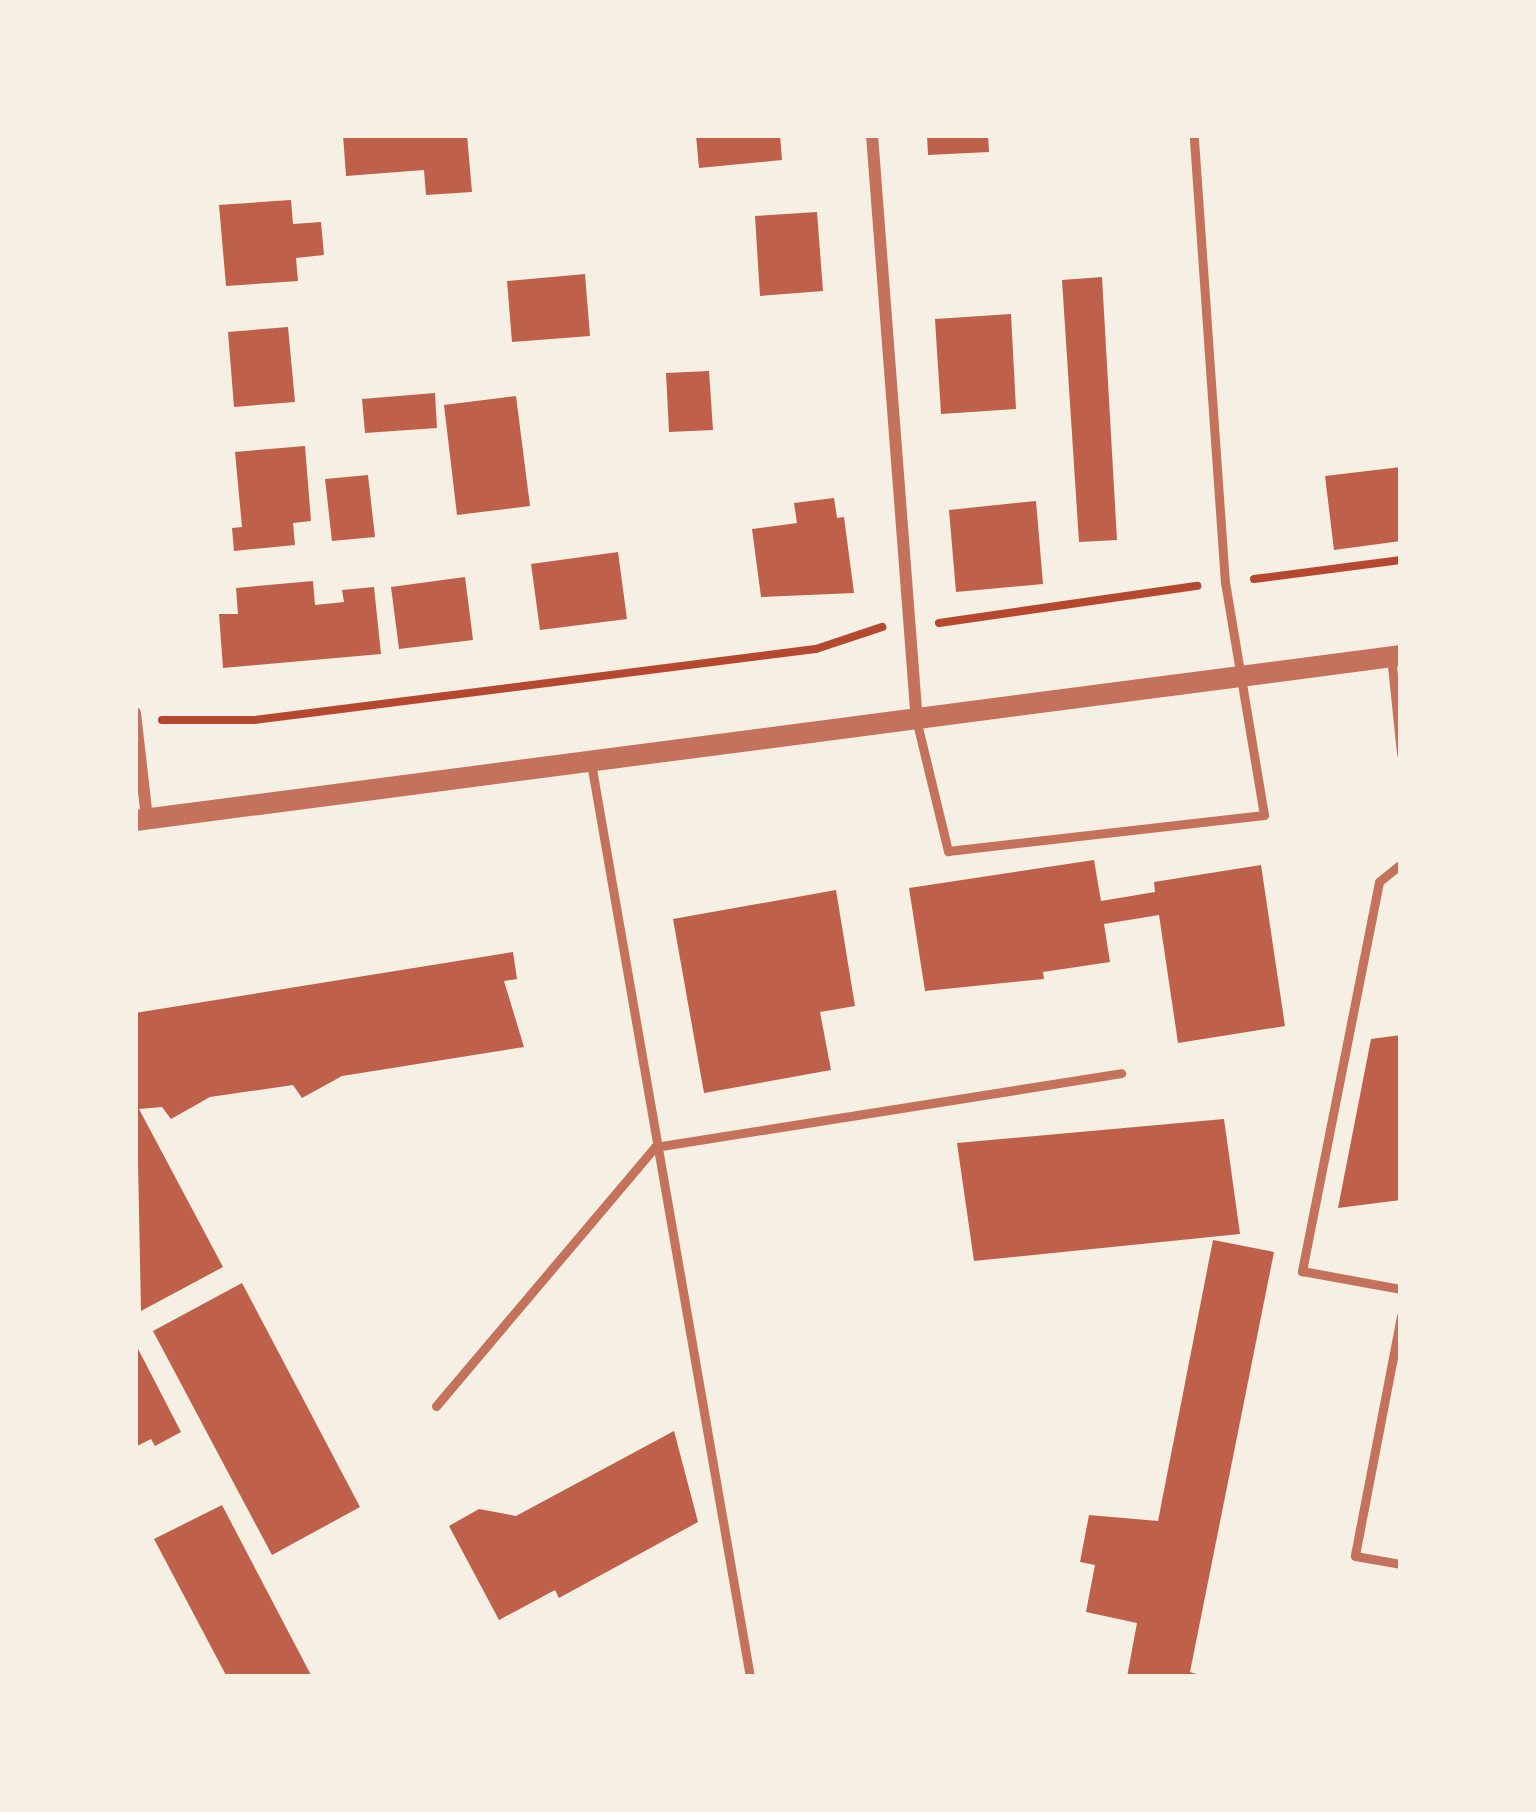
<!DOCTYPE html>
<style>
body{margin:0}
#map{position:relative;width:1536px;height:1812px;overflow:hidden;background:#f6efe4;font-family:"Golos Text",sans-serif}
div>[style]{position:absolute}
.building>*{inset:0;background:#bf614a}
.path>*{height:8px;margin:-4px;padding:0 4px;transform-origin:4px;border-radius:4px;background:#b5482f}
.service>*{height:9px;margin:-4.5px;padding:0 4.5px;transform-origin:4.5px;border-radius:4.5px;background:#c5725c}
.minor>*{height:12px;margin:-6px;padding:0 6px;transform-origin:6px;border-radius:6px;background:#c5725c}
.tertiary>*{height:21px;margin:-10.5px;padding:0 10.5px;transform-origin:10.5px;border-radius:10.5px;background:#c5725c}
span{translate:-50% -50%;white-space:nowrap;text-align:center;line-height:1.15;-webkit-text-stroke:9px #f6efe4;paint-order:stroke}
.frame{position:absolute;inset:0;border:138px solid #f6efe4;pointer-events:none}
</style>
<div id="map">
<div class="building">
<div style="clip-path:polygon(343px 135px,467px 135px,472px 192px,426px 195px,424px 170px,346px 176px)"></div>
<div style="clip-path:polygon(696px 135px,780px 135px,782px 160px,699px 168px)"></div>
<div style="clip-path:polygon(927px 135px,988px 135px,989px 152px,928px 155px)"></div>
<div style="clip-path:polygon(291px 200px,293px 224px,321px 222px,324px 255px,296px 258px,298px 281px,226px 286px,219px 205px)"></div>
<div style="clip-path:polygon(817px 212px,823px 291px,760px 296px,755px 216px)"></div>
<div style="clip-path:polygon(585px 274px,590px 336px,512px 342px,507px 281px)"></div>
<div style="clip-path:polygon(1102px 277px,1117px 540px,1079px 542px,1062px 280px)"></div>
<div style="clip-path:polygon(1011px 314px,1016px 409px,941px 414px,935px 319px)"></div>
<div style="clip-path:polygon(288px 327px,295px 402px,234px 407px,228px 332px)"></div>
<div style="clip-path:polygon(709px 371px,713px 430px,669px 432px,666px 373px)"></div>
<div style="clip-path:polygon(435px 393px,437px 428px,365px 433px,362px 399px)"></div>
<div style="clip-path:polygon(516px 396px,530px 506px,457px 515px,444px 405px)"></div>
<div style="clip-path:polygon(305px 446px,311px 521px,293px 523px,295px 545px,234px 551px,232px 528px,242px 527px,235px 452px)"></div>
<div style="clip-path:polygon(1401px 467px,1401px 541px,1334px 550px,1325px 476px)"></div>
<div style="clip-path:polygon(368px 475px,375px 537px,332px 541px,325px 479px)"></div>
<div style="clip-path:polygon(834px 498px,837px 518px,844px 517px,854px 593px,761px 597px,752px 529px,797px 523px,794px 503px)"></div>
<div style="clip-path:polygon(1036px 501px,1043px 584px,956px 592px,949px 510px)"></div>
<div style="clip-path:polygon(618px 552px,627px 619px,540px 630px,531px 564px)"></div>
<div style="clip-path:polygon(465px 577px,473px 640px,399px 649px,391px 587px)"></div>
<div style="clip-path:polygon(313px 581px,315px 605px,344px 602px,342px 590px,374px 587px,381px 654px,223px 668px,219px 614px,238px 614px,236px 588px)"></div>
<div style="clip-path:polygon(1094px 860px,1101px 901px,1155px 892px,1154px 882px,1261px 865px,1285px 1026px,1178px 1043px,1159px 915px,1104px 924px,1110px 962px,1043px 972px,1044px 979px,925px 991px,909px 888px)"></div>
<div style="clip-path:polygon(836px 890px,855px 1006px,820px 1012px,831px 1070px,704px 1093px,673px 919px)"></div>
<div style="clip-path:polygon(513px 952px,517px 979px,504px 981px,524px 1047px,342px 1076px,302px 1098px,293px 1085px,210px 1097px,171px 1119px,162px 1107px,139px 1109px,223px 1267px,141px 1311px,135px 1013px)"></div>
<div style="clip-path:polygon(1401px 1035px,1401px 1200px,1338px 1208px,1371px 1039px)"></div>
<div style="clip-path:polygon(1224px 1119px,1240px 1234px,974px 1261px,957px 1143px)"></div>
<div style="clip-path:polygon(1213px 1240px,1274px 1252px,1190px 1672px,1207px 1677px,1127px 1677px,1137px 1623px,1086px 1612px,1095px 1565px,1080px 1562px,1089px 1515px,1158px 1521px)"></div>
<div style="clip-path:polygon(242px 1283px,360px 1507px,272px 1555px,153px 1331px)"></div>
<div style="clip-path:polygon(135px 1343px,181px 1432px,155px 1446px,151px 1439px,135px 1447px)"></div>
<div style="clip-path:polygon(674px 1431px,698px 1522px,559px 1598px,555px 1590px,499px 1620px,449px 1526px,479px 1509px,516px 1516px)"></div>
<div style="clip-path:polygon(222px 1505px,312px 1677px,227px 1677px,154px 1539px)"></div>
</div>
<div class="path">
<div style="left:1254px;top:579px;width:148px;rotate:-7.4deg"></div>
<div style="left:939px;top:623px;width:261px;rotate:-8.2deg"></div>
<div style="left:162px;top:720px;width:92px"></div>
<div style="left:254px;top:720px;width:566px;rotate:-7.2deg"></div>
<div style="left:816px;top:649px;width:70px;rotate:-18.4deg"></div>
</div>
<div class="service">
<div style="left:1391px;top:656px;width:98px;rotate:84.1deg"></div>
<div style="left:917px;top:723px;width:132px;rotate:76.4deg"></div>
<div style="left:948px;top:851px;width:318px;rotate:-6.5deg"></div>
<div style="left:1264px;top:815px;width:235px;rotate:-99.5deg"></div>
<div style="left:1225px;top:583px;width:449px;rotate:-94deg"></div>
<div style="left:591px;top:763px;width:928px;rotate:80.13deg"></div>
<div style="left:1401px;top:864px;width:28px;rotate:141deg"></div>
<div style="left:1379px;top:882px;width:397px;rotate:101.2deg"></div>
<div style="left:1302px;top:1271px;width:101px;rotate:10.3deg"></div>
<div style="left:1401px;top:1316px;width:244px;rotate:100.9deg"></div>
<div style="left:1355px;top:1556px;width:47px;rotate:9.9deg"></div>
<div style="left:436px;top:1406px;width:339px;rotate:-49.8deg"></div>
<div style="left:655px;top:1147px;width:472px;rotate:-9deg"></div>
</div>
<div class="minor">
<div style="left:872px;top:135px;width:589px;rotate:85.62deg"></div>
<div style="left:135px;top:713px;width:107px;rotate:83.5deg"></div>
</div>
<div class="tertiary">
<div style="left:135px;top:820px;width:1277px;rotate:-7.43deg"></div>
</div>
<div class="frame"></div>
</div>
